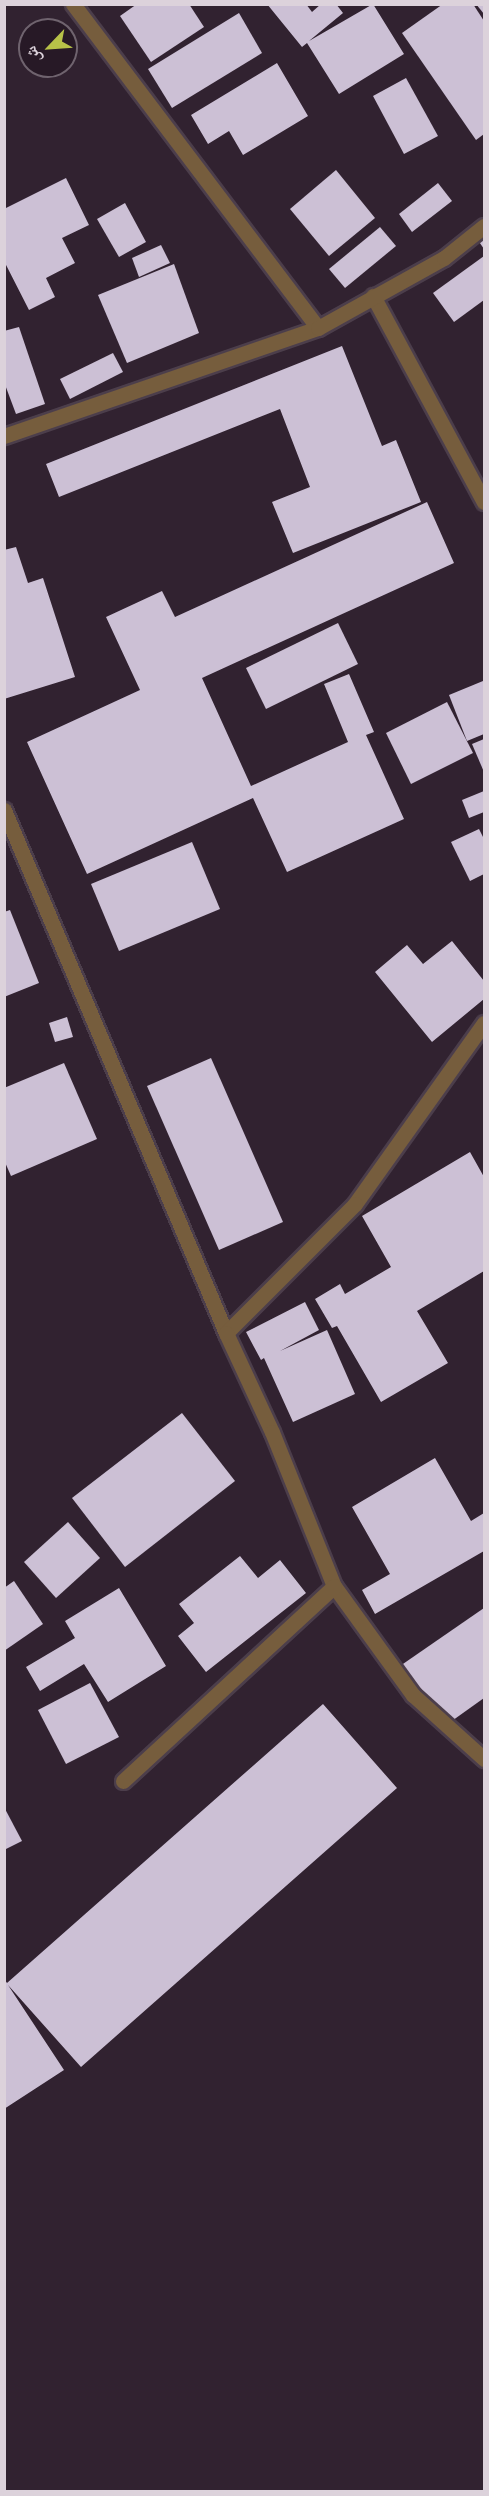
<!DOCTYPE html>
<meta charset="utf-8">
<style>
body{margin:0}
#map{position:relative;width:489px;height:2496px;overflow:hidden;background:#312230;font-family:"Zilla Slab","Noto Naskh Arabic",serif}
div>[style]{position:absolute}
.building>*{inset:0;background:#ccc0d5}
.roads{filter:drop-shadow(2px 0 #4c3e4b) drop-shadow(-2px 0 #4c3e4b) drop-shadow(0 2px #4c3e4b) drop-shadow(0 -2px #4c3e4b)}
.minor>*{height:15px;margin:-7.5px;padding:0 7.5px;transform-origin:7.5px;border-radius:7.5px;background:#765d3d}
span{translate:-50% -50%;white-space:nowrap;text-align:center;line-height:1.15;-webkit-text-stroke:6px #271926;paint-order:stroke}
.frame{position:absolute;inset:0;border:6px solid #dcd2db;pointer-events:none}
.north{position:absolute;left:18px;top:18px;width:60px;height:60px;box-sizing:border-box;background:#271926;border:2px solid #6f636e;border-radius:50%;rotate:245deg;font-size:16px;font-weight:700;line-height:24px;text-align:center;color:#dcd2db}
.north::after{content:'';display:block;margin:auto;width:21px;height:27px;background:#b7c148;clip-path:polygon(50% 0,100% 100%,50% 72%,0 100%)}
</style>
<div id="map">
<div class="building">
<div style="clip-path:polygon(137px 4px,189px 4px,204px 27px,151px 62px,120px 16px)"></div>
<div style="clip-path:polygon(267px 4px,306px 4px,312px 12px,321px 4px,336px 4px,343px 13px,309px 41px,373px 4px,404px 54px,339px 94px,307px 43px,302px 47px)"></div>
<div style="clip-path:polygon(443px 4px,473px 4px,484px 21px,484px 134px,476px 140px,402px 33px)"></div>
<div style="clip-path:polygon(476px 4px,484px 4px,484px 14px)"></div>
<div style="clip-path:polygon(239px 13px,262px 53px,172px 108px,148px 69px)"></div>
<div style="clip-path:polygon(277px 63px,308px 116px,243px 155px,229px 131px,208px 144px,191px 115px)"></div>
<div style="clip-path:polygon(406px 78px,438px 136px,404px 154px,373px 96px)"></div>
<div style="clip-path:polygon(336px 170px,375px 218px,329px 256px,290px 209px)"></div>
<div style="clip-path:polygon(66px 178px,89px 225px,62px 238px,75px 263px,46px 278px,55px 297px,29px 310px,4px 261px,4px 209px)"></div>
<div style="clip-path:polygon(438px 183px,452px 201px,412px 232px,399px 214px)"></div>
<div style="clip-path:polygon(125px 203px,146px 242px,119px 257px,97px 219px)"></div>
<div style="clip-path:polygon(380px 227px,396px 246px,345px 288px,329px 269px)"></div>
<div style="clip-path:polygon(484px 229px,484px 249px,475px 236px)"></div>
<div style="clip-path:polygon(161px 245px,170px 263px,139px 277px,132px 258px)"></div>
<div style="clip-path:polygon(484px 256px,484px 300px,454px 322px,433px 293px)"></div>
<div style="clip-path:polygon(174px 264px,199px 333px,127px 363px,98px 295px)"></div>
<div style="clip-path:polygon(19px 327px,45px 404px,16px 414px,4px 382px,4px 331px)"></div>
<div style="clip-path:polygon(342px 346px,382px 446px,396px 440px,421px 502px,293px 553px,272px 502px,310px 487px,280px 409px,59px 497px,46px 464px)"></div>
<div style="clip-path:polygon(113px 353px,123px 372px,70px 399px,60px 379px)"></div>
<div style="clip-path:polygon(427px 502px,454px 563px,202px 678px,251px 786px,348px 742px,324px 684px,349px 674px,374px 732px,366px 735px,404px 819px,287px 872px,253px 798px,87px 874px,27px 742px,140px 690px,106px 617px,162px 591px,175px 617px)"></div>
<div style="clip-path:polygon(16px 547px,28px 583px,43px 578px,75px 677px,4px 699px,4px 550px)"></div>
<div style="clip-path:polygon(338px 623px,358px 664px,266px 709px,246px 668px)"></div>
<div style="clip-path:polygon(483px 681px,484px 734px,467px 741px,449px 695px)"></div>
<div style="clip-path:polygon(447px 702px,473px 753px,411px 784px,386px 733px)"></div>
<div style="clip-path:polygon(484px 739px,484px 772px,472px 744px)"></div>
<div style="clip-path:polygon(484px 791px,484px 812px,469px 818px,462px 800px)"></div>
<div style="clip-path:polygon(479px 829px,484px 839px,484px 874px,470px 881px,451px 842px)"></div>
<div style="clip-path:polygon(192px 842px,220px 909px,119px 951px,91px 884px)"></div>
<div style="clip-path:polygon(10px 910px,39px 983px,4px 997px,4px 912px)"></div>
<div style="clip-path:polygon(452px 941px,484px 981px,484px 999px,432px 1042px,375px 972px,407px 945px,423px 964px)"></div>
<div style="clip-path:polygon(67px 1017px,73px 1037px,55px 1042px,49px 1023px)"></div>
<div style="clip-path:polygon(211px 1058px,283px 1222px,219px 1250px,147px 1086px)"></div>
<div style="clip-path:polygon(64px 1063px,97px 1139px,11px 1176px,4px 1160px,4px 1088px)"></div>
<div style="clip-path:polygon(470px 1152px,484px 1177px,484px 1271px,417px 1311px,448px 1363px,381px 1402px,337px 1326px,332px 1328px,315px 1299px,340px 1284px,345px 1294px,391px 1267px,362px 1216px)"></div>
<div style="clip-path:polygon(305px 1302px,319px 1330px,280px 1351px,327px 1330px,355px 1394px,293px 1422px,264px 1358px,261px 1360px,246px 1332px)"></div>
<div style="clip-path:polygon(182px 1413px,235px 1481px,125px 1567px,72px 1498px)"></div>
<div style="clip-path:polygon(435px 1458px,471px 1521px,484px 1513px,484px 1551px,375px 1614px,362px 1590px,390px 1574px,352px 1507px)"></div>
<div style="clip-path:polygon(68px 1522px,100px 1558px,56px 1598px,24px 1562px)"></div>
<div style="clip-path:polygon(240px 1556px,258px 1578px,280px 1560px,306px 1593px,206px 1672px,178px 1636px,194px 1623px,179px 1604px)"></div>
<div style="clip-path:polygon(14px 1581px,43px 1624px,4px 1651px,4px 1588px)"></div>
<div style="clip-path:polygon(119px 1588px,166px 1666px,108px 1702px,84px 1664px,40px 1691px,26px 1667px,75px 1638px,65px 1621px)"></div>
<div style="clip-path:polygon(484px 1608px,484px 1698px,442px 1728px,400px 1666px)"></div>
<div style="clip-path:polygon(90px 1683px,119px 1737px,66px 1764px,38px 1710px)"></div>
<div style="clip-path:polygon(323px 1704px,397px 1788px,81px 2067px,8px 1985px,64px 2070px,4px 2109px,4px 1979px,7px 1983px)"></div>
<div style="clip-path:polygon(4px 1807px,22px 1841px,4px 1850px)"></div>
</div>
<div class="roads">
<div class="minor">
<div style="left:73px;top:4px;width:406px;rotate:52.9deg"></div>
<div style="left:373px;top:296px;width:234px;rotate:61.7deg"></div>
<div style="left:4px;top:436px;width:332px;rotate:-19deg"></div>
<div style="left:318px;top:328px;width:144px;rotate:-29.1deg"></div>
<div style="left:444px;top:258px;width:51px;rotate:-38.7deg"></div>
<div style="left:4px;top:810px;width:568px;rotate:67deg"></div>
<div style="left:484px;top:1023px;width:222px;rotate:125.5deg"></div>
<div style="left:355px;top:1204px;width:182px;rotate:135deg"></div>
<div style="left:226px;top:1333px;width:109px;rotate:65.1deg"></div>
<div style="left:272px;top:1432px;width:166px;rotate:68.1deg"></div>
<div style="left:334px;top:1586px;width:135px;rotate:54.1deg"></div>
<div style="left:413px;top:1695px;width:96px;rotate:42deg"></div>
<div style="left:123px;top:1781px;width:287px;rotate:-42.7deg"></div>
</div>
</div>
<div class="frame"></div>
<div class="north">ش</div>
</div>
